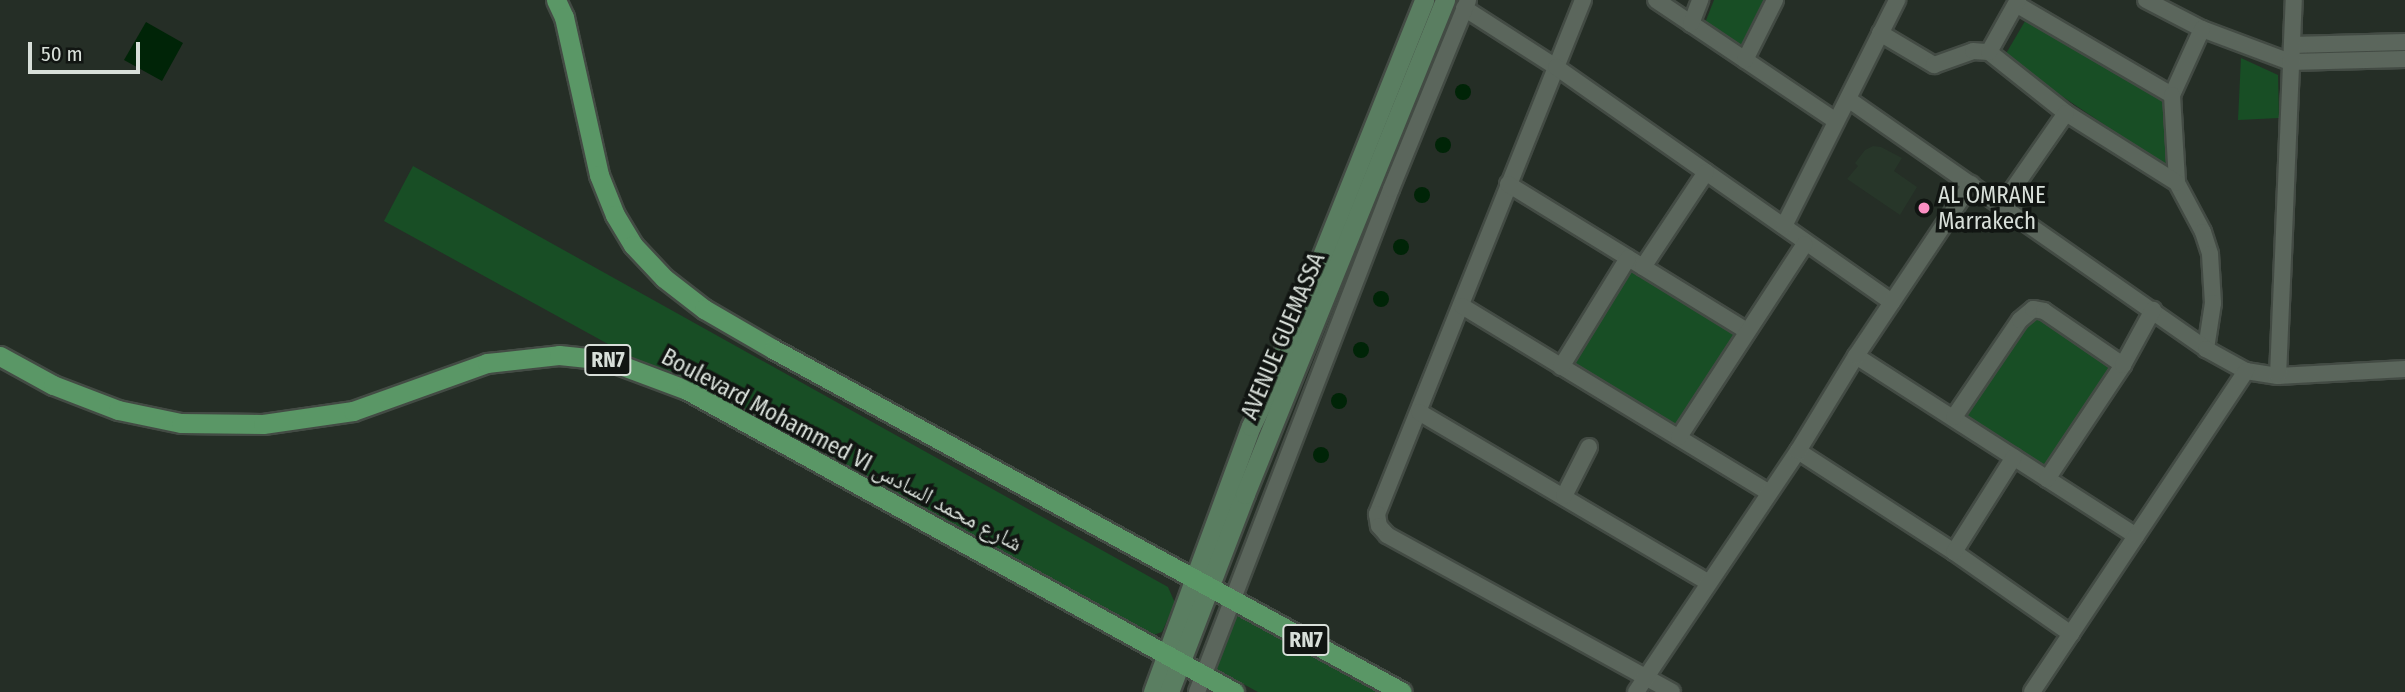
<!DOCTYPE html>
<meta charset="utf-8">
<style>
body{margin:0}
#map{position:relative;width:2405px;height:692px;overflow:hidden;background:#252e26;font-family:"Fira Sans Condensed","Noto Naskh Arabic",sans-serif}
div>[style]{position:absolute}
.built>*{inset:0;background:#273629}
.green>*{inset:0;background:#184e25}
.water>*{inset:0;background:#002407}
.round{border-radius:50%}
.roads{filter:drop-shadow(2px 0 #434b44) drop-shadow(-2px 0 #434b44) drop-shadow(0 2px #434b44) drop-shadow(0 -2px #434b44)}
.minor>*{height:16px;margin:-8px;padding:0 8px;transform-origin:8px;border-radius:8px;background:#5b665c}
.secondary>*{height:19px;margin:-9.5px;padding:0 9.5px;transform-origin:9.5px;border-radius:9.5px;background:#5a7e61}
.primary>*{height:19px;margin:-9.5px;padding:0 9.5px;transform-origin:9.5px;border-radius:9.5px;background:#5a9766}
.dots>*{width:19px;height:19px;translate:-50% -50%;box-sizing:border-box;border:4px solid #111512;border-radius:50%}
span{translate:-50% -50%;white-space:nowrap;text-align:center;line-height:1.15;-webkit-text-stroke:7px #111512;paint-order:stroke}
.shield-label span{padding:2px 5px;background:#111512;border:2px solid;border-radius:5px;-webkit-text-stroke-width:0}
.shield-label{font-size:21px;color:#d8dfd9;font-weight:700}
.poi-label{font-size:23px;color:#d8dfd9}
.left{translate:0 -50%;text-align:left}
.street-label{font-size:23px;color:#d8dfd9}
.scale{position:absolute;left:28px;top:42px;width:112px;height:32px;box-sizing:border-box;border:4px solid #d8dfd9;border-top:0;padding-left:9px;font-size:21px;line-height:24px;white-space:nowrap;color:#d8dfd9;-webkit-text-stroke:5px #111512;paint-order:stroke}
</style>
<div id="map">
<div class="built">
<div style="clip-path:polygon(1873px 146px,1881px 147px,1902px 158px,1894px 171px,1917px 187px,1900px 215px,1847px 179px,1858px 166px,1855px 163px,1865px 150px)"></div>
</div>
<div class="green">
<div style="clip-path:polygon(1714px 0,1779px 0,1749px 59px,1703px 28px)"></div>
<div style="clip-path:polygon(2028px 16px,2175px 97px,2179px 175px,2004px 57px)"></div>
<div style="clip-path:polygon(2241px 58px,2278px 75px,2279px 118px,2238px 120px)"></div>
<div style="clip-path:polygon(413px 166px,1168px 587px,1175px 603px,1162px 632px,1148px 637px,1125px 628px,384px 221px)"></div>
<div style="clip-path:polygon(1629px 266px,1738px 332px,1678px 431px,1569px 365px)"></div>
<div style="clip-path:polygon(2033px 311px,2119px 366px,2047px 471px,1962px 413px)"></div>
<div style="clip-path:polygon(1237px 610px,1385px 692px,1258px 692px,1214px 668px)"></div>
</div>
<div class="water">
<div style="clip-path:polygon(146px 22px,183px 43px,162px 81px,124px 60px)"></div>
<div class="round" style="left:1455px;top:84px;width:16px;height:16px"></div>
<div class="round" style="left:1435px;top:137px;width:16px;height:16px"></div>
<div class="round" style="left:1414px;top:187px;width:16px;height:16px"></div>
<div class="round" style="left:1393px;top:239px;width:16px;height:16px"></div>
<div class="round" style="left:1373px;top:291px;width:16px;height:16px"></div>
<div class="round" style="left:1353px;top:342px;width:16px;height:16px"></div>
<div class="round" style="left:1331px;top:393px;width:16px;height:16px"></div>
<div class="round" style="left:1313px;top:447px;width:16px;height:16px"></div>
</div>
<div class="roads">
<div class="minor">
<div style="left:1583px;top:0;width:554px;rotate:111.84deg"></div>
<div style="left:1377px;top:514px;width:12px;rotate:81deg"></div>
<div style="left:1379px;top:526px;width:12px;rotate:48deg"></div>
<div style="left:1387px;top:535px;width:325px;rotate:28.8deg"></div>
<div style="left:1656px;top:0;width:217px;rotate:33.9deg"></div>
<div style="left:2146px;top:0;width:63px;rotate:27.4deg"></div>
<div style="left:2202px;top:29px;width:94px;rotate:20.6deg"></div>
<div style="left:2290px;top:62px;width:115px;rotate:-1.5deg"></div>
<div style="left:2016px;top:4px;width:181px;rotate:30.3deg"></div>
<div style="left:1464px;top:8px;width:109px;rotate:32.7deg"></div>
<div style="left:1556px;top:67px;width:410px;rotate:35deg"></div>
<div style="left:1691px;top:24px;width:26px;rotate:-69deg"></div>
<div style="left:2202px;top:29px;width:72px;rotate:114.4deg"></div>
<div style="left:2172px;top:95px;width:88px;rotate:86.7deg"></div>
<div style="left:2177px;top:183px;width:55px;rotate:62deg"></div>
<div style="left:2203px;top:232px;width:23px;rotate:72deg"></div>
<div style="left:2210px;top:254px;width:49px;rotate:86.5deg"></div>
<div style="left:2213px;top:303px;width:47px;rotate:98.7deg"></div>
<div style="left:1880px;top:33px;width:63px;rotate:30.7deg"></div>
<div style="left:1934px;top:65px;width:41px;rotate:-19.7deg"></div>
<div style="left:1973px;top:51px;width:16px;rotate:4deg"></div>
<div style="left:1989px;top:52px;width:98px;rotate:38.4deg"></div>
<div style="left:2066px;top:113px;width:131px;rotate:32.2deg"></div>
<div style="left:2292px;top:45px;width:113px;rotate:-1.5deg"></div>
<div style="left:1989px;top:52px;width:60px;rotate:-60.9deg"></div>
<div style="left:1745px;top:60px;width:67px;rotate:-63.4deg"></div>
<div style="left:1848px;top:99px;width:437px;rotate:34.9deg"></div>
<div style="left:2206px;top:349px;width:46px;rotate:28.8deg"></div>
<div style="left:2246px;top:371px;width:32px;rotate:9deg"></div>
<div style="left:2278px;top:376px;width:127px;rotate:-3.2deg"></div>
<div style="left:1508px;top:184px;width:281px;rotate:31.6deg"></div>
<div style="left:2002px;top:205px;width:112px;rotate:-55.2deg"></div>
<div style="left:1784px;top:226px;width:253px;rotate:-63.4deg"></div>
<div style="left:1643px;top:267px;width:114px;rotate:-56.4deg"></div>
<div style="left:1462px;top:306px;width:359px;rotate:31.3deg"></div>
<div style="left:1856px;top:356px;width:333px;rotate:32.7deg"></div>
<div style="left:1561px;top:367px;width:128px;rotate:-58.4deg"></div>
<div style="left:2278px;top:376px;width:376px;rotate:-87.6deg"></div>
<div style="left:1419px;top:412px;width:335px;rotate:30.5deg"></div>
<div style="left:1954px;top:417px;width:117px;rotate:-55.8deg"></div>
<div style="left:2020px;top:320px;width:17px;rotate:-40deg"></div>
<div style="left:2033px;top:309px;width:11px;rotate:10deg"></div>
<div style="left:2044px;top:311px;width:96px;rotate:34.4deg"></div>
<div style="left:1679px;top:437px;width:230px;rotate:-56.9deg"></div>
<div style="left:1798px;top:451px;width:186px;rotate:32.9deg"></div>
<div style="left:1954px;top:552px;width:143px;rotate:35deg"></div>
<div style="left:2047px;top:479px;width:137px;rotate:-56.3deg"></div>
<div style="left:2123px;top:365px;width:63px;rotate:-61.4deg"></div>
<div style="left:1564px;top:496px;width:55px;rotate:-63deg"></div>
<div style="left:1954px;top:552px;width:112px;rotate:-57.7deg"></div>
<div style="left:1197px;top:692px;width:539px;rotate:-68.91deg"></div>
<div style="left:1391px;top:189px;width:204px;rotate:-67.8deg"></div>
<div style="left:1636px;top:692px;width:290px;rotate:-56.1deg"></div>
<div style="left:1798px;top:451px;width:111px;rotate:-58.6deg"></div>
<div style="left:1856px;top:356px;width:207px;rotate:-56.2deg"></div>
<div style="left:2032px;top:692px;width:386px;rotate:-56.3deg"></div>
</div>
<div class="secondary">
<div style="left:1153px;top:692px;width:283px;rotate:-69.8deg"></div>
<div style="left:1251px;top:426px;width:37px;rotate:-64deg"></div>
<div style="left:1267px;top:393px;width:423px;rotate:-68.2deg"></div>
<div style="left:1169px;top:692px;width:212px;rotate:-69deg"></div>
<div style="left:1245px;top:494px;width:533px;rotate:-67.96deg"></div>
</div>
<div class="primary">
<div style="left:556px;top:0;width:19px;rotate:65deg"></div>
<div style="left:564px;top:17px;width:162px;rotate:77.5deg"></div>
<div style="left:599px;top:175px;width:43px;rotate:68.2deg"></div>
<div style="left:615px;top:215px;width:35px;rotate:59deg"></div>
<div style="left:633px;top:245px;width:45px;rotate:46.8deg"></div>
<div style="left:664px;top:278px;width:51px;rotate:37.8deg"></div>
<div style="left:704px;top:309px;width:80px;rotate:30.1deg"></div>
<div style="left:773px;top:349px;width:716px;rotate:28.6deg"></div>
<div style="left:0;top:356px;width:60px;rotate:28.7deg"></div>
<div style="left:53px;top:385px;width:70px;rotate:21deg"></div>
<div style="left:118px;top:410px;width:64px;rotate:11.7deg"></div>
<div style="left:181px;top:423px;width:82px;rotate:0.7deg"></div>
<div style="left:263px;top:424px;width:91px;rotate:-8.2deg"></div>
<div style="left:353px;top:411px;width:142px;rotate:-19.7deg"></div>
<div style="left:487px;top:363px;width:72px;rotate:-6.3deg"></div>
<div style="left:559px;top:355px;width:48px;rotate:5.9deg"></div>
<div style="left:607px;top:360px;width:85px;rotate:20.6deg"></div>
<div style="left:687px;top:390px;width:625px;rotate:28.9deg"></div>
</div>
</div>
<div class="dots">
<div style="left:1924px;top:208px;background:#fb8fc3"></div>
</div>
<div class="shield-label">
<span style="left:608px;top:360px">RN7</span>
<span style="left:1306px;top:640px">RN7</span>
</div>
<div class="poi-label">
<span class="left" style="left:1938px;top:208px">AL OMRANE<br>Marrakech</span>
</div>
<div class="street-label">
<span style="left:1283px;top:336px;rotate:-67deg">AVENUE GUEMASSA</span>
<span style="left:842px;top:450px;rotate:28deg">Boulevard Mohammed VI شارع محمد السادس</span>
</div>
<div class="scale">50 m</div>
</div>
